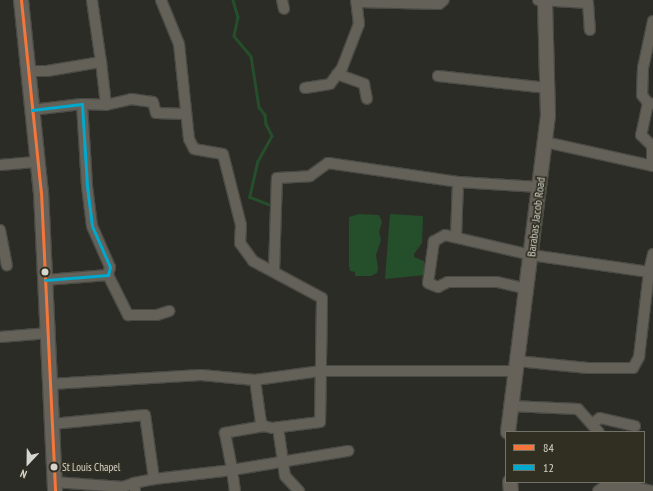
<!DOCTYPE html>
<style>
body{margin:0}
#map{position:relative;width:653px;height:491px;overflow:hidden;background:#2c2c26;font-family:"PT Sans Narrow",sans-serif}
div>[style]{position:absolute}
.water>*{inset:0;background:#254e2b}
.stream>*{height:2.5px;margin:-1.25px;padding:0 1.25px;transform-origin:1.25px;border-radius:1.25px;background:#254e2b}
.roads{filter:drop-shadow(1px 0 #4a4a45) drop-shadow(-1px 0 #4a4a45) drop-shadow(0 1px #4a4a45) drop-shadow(0 -1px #4a4a45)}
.street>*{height:10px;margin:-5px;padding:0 5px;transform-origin:5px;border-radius:5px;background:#646159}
.secondary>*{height:14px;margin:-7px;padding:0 7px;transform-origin:7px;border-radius:7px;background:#666259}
.bus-1>*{height:3px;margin:-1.5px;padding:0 1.5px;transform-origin:1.5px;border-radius:1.5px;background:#f5763a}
.bus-2>*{height:3px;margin:-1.5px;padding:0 1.5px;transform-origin:1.5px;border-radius:1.5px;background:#00a9ce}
.dots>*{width:11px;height:11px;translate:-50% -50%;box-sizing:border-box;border:2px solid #302f22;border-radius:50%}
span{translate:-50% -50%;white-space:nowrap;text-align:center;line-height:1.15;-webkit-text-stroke:3.5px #302f22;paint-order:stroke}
.bus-label{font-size:11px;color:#d6d6ce}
.left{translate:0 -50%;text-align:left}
.street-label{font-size:12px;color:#d6d6ce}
.legend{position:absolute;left:505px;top:431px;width:140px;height:52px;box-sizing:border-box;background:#302f22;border:1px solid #727267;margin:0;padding:5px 7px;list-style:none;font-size:12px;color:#d6d6ce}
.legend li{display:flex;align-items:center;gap:8px;height:20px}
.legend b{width:20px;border:1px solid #727267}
.north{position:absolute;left:8px;top:443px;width:40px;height:40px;-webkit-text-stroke:3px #302f22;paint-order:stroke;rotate:202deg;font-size:11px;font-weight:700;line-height:16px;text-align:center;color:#d6d6ce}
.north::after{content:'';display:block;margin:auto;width:14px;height:18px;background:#d6d6ce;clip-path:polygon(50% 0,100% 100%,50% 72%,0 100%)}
</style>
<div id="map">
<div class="water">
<div style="clip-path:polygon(359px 214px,379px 215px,382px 222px,379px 232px,381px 240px,376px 255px,378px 268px,377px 273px,371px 276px,355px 276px,355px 272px,350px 271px,349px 266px,349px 217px)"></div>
<div style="clip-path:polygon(390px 214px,423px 216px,422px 243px,414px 254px,414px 257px,424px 261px,425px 275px,385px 279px)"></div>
</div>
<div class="stream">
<div style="left:233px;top:0;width:18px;rotate:74deg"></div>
<div style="left:238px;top:17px;width:19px;rotate:102deg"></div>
<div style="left:234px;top:36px;width:26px;rotate:50deg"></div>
<div style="left:251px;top:56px;width:52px;rotate:81.1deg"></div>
<div style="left:259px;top:107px;width:10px;rotate:53deg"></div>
<div style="left:265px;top:115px;width:9px;rotate:84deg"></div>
<div style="left:266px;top:124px;width:13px;rotate:63deg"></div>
<div style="left:272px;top:136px;width:29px;rotate:119deg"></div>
<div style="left:258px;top:161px;width:37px;rotate:103deg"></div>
<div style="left:250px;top:197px;width:22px;rotate:21deg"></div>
</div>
<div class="roads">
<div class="street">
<div style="left:161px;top:0;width:48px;rotate:67.8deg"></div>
<div style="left:179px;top:44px;width:96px;rotate:84deg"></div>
<div style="left:189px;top:139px;width:11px;rotate:63deg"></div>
<div style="left:194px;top:149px;width:29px;rotate:10deg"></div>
<div style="left:223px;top:154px;width:73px;rotate:75.8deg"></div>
<div style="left:241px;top:225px;width:18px;rotate:93deg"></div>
<div style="left:240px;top:243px;width:22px;rotate:54deg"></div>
<div style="left:253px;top:261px;width:78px;rotate:28.2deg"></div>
<div style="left:322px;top:298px;width:124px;rotate:90.9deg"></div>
<div style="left:320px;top:422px;width:48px;rotate:172.9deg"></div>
<div style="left:272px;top:428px;width:8px;rotate:-166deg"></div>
<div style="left:264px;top:426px;width:4px;rotate:-135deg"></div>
<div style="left:261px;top:423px;width:43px;rotate:-97.9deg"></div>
<div style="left:282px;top:0;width:9px;rotate:77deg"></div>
<div style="left:538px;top:0;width:50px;rotate:3.4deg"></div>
<div style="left:588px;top:3px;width:27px;rotate:86deg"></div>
<div style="left:358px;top:2px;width:81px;rotate:1.4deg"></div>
<div style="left:439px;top:4px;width:6px;rotate:-39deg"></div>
<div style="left:653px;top:21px;width:48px;rotate:102deg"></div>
<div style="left:643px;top:68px;width:27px;rotate:92deg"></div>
<div style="left:642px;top:95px;width:10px;rotate:53deg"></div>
<div style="left:648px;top:103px;width:5px;rotate:11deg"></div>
<div style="left:28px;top:71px;width:19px"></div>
<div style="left:47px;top:71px;width:55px;rotate:-9.5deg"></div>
<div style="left:101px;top:62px;width:63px;rotate:-98.3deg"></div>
<div style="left:337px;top:74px;width:29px;rotate:20deg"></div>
<div style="left:364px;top:84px;width:15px;rotate:79deg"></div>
<div style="left:438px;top:76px;width:110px;rotate:6.3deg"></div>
<div style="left:305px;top:88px;width:25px;rotate:-9deg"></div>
<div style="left:330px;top:84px;width:20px;rotate:-53deg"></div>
<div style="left:342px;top:68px;width:47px;rotate:-68.9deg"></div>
<div style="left:359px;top:24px;width:24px;rotate:-97deg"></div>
<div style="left:648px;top:103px;width:33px;rotate:102deg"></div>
<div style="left:641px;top:135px;width:16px;rotate:45deg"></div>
<div style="left:652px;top:146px;width:20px;rotate:90deg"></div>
<div style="left:82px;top:104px;width:24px;rotate:2deg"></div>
<div style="left:106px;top:105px;width:43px;rotate:-96.6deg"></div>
<div style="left:106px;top:105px;width:26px;rotate:-13deg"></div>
<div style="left:131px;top:99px;width:22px;rotate:8deg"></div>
<div style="left:153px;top:102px;width:11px;rotate:75deg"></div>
<div style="left:156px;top:113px;width:30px;rotate:2deg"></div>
<div style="left:32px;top:110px;width:50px;rotate:-6.8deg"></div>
<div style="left:82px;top:104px;width:82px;rotate:86.5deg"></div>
<div style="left:87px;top:186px;width:40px;rotate:82.9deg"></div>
<div style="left:92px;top:226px;width:45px;rotate:66.3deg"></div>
<div style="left:110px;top:267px;width:8px;rotate:104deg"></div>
<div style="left:108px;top:275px;width:63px;rotate:175.5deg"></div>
<div style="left:545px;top:142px;width:111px;rotate:12.5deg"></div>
<div style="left:0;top:165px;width:38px;rotate:-5deg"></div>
<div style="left:0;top:230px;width:36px;rotate:79deg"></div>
<div style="left:456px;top:237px;width:55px;rotate:-87.9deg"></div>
<div style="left:653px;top:254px;width:18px;rotate:103deg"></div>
<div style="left:649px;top:272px;width:4px;rotate:14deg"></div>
<div style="left:274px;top:271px;width:93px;rotate:-88.2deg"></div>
<div style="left:277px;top:178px;width:33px;rotate:-3deg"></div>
<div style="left:310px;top:176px;width:22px;rotate:-36deg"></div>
<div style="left:328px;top:163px;width:131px;rotate:8.3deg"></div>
<div style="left:458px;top:182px;width:81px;rotate:3.5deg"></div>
<div style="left:108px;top:275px;width:45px;rotate:63.4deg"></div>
<div style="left:128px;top:315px;width:29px"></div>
<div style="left:157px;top:315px;width:13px;rotate:-18deg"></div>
<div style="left:0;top:337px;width:49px;rotate:-4.7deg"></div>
<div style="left:517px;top:361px;width:71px;rotate:5.6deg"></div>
<div style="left:588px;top:368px;width:45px"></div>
<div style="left:633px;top:368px;width:13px;rotate:-61deg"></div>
<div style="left:639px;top:357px;width:86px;rotate:-83.3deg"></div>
<div style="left:649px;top:272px;width:119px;rotate:-171.8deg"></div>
<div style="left:531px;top:255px;width:88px;rotate:-166.9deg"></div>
<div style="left:445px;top:235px;width:13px;rotate:151deg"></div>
<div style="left:434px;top:241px;width:42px;rotate:98.1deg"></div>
<div style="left:428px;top:283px;width:11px;rotate:22deg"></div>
<div style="left:438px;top:287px;width:11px;rotate:-27deg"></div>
<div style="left:448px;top:282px;width:49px"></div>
<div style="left:497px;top:282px;width:31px;rotate:13deg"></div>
<div style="left:51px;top:384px;width:150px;rotate:-3.4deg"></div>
<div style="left:201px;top:375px;width:54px;rotate:5.3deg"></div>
<div style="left:255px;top:380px;width:67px;rotate:-7.8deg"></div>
<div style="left:321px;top:371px;width:196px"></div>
<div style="left:510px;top:406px;width:68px;rotate:2.5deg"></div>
<div style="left:578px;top:409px;width:31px;rotate:48deg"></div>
<div style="left:52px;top:424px;width:93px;rotate:-5.5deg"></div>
<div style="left:145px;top:415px;width:65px;rotate:82deg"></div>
<div style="left:154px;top:479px;width:79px;rotate:-6.6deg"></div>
<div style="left:232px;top:470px;width:21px;rotate:82deg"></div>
<div style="left:592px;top:424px;width:10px;rotate:-37deg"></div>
<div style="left:600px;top:418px;width:36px;rotate:13deg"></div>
<div style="left:264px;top:426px;width:40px;rotate:170deg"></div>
<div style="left:225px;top:433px;width:38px;rotate:79deg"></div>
<div style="left:232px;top:470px;width:118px;rotate:-9.3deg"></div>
<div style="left:278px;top:427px;width:49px;rotate:81.9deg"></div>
<div style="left:285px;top:476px;width:21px;rotate:47deg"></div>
<div style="left:54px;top:482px;width:69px;rotate:4.1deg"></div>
<div style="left:123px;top:487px;width:12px;rotate:-20deg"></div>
<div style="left:134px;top:483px;width:8px;rotate:83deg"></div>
<div style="left:134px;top:483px;width:20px;rotate:-11deg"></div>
<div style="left:598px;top:491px;width:9px;rotate:-36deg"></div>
<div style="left:605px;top:486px;width:30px;rotate:2deg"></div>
<div style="left:635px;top:487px;width:18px;rotate:13deg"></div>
</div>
<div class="secondary">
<div style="left:21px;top:0;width:193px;rotate:84.1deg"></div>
<div style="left:41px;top:192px;width:299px;rotate:87.3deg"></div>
<div style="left:508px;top:432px;width:319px;rotate:-82.8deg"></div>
<div style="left:548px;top:116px;width:116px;rotate:-91.5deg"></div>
<div style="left:510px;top:482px;width:9px;rotate:84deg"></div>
</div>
</div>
<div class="bus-1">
<div style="left:21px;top:0;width:193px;rotate:84.1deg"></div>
<div style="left:41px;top:192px;width:299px;rotate:87.3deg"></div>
</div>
<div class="bus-2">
<div style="left:32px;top:110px;width:50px;rotate:-6.8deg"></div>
<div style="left:82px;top:104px;width:82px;rotate:86.5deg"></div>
<div style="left:87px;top:186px;width:40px;rotate:82.9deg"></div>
<div style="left:92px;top:226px;width:45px;rotate:66.3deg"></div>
<div style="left:110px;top:267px;width:8px;rotate:104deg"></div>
<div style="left:108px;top:275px;width:63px;rotate:175.5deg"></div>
</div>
<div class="dots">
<div style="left:45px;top:272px;background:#d6d6ce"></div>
<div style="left:54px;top:467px;background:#d6d6ce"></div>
</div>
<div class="bus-label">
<span class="left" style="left:62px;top:467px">St Louis Chapel</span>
</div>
<div class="street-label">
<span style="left:536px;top:217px;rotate:-83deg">Barabas Jacob Road</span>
</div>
<ul class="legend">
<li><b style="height:5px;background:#f5763a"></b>84</li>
<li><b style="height:5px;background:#00a9ce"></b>12</li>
</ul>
<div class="north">N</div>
</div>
